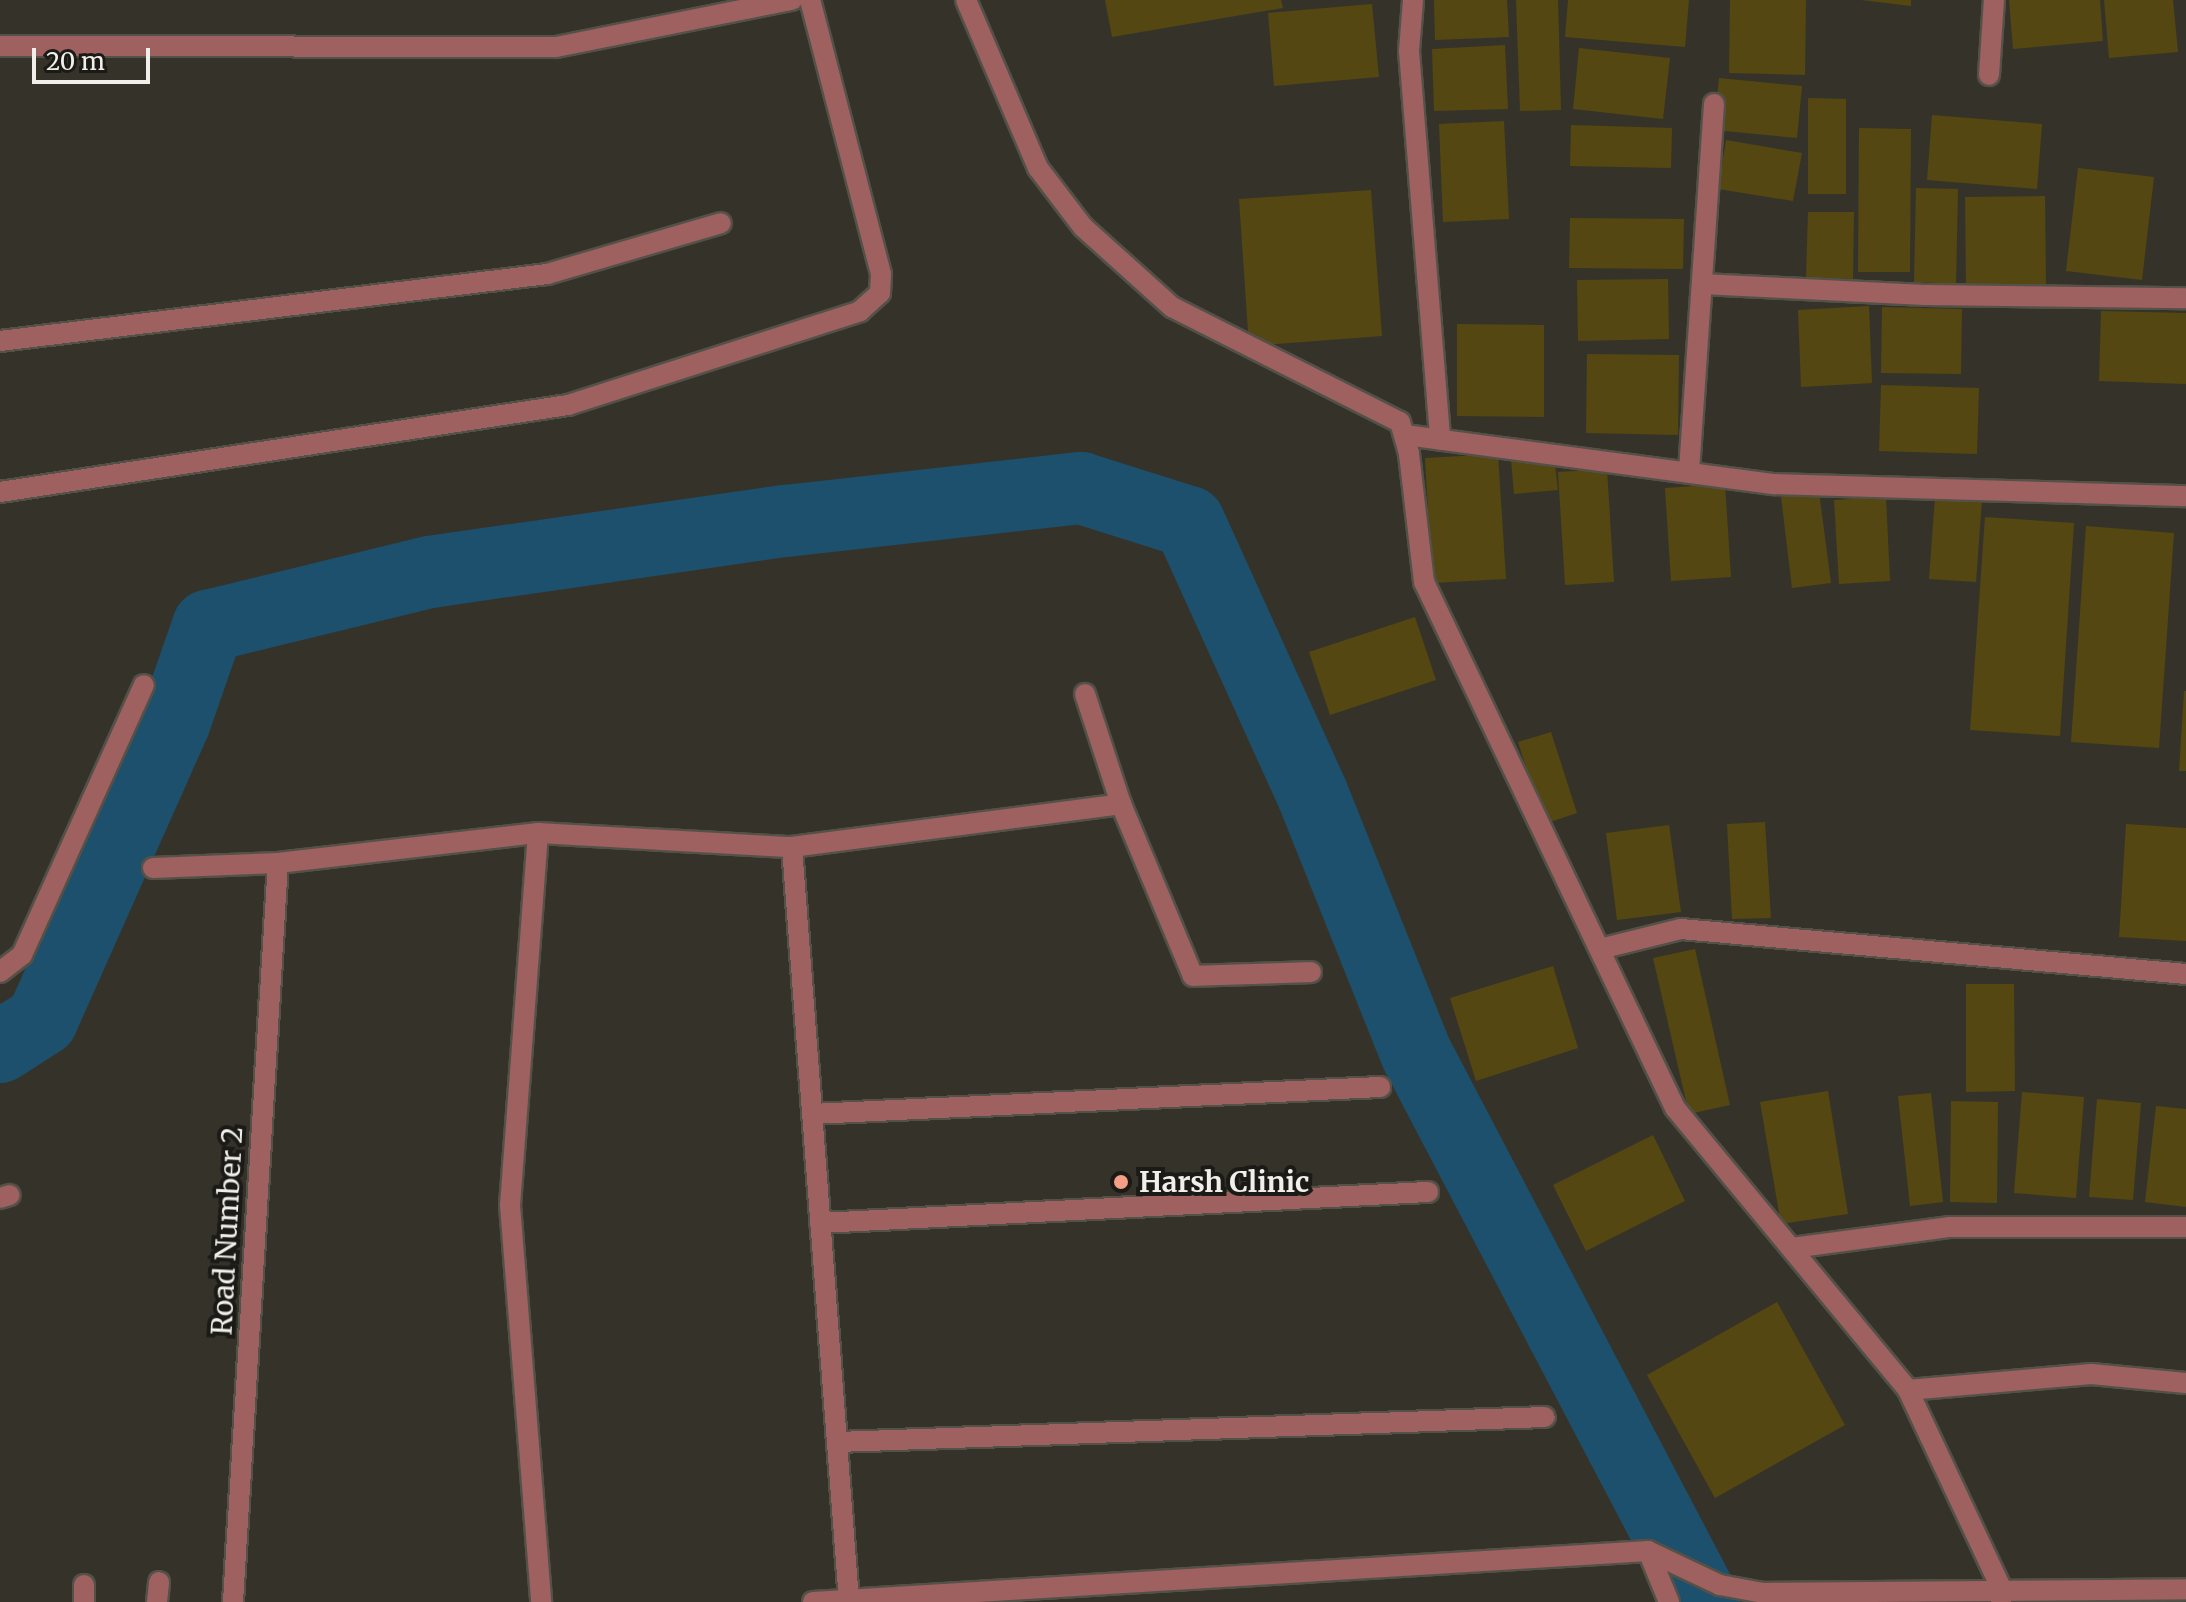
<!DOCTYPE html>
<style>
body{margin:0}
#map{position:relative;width:2186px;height:1602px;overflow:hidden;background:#353329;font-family:Merriweather,serif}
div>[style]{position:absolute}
.river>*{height:72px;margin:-36px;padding:0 36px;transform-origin:36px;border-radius:36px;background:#1c506d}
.building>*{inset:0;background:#554711}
.roads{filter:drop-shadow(2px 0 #535148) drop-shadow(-2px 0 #535148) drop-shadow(0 2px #535148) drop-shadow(0 -2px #535148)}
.lane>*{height:20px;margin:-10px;padding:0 10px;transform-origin:10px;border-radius:10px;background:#9f6060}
.street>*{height:20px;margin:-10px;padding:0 10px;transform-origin:10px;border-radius:10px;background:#9f6060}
.dots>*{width:22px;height:22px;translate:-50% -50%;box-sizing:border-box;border:4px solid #1c1a16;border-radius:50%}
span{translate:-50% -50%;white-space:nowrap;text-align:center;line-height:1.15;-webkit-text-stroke:8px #1c1a16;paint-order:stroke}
.poi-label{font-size:28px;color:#f0efe9;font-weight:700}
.left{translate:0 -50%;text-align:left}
.street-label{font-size:28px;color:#f0efe9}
.scale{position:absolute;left:32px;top:48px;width:118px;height:36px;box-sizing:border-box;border:4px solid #f0efe9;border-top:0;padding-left:10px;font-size:24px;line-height:28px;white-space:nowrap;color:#f0efe9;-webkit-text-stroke:6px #1c1a16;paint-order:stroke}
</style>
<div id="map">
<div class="river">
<div style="left:0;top:1047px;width:50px;rotate:-32.7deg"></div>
<div style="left:42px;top:1020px;width:327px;rotate:-66deg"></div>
<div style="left:175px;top:721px;width:101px;rotate:-70.8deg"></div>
<div style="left:208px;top:626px;width:228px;rotate:-13.7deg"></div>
<div style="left:430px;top:572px;width:360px;rotate:-8.2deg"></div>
<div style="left:786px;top:521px;width:297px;rotate:-6.4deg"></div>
<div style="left:1081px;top:488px;width:113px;rotate:17.5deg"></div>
<div style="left:1189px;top:522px;width:298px;rotate:65.6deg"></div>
<div style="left:1312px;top:793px;width:280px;rotate:68.2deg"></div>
<div style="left:1416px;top:1053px;width:620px;rotate:62.32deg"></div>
</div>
<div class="building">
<div style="clip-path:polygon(1105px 0,1281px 0,1283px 8px,1112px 37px)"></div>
<div style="clip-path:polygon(1434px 0,1507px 0,1509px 37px,1435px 40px)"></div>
<div style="clip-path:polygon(1516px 0,1558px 0,1561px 110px,1520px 111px)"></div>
<div style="clip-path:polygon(1568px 0,1689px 0,1685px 47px,1565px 37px)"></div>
<div style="clip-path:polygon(1730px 0,1806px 0,1805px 75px,1729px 73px)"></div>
<div style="clip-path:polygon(1861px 0,1911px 0,1911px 6px)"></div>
<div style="clip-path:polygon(2009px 0,2100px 0,2103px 41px,2013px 49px)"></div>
<div style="clip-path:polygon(2104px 0,2173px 0,2178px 52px,2109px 58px)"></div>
<div style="clip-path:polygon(1372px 4px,1379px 77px,1274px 86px,1268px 13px)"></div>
<div style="clip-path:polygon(1505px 45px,1508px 109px,1434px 111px,1432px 49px)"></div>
<div style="clip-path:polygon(1579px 48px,1670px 58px,1663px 119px,1573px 109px)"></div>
<div style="clip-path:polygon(1719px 78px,1802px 86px,1797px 138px,1714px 130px)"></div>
<div style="clip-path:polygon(1808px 98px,1846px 99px,1846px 194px,1808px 194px)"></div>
<div style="clip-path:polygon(1932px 115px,2042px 124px,2037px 189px,1927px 180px)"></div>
<div style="clip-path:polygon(1504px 121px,1509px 219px,1443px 222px,1439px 124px)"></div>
<div style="clip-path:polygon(1571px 125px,1672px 128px,1671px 168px,1570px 166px)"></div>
<div style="clip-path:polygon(1859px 128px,1911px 129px,1910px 272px,1858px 272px)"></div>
<div style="clip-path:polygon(1726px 140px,1802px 153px,1793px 201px,1718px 189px)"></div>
<div style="clip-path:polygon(2078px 168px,2154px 177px,2142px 280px,2066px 271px)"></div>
<div style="clip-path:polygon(1916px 188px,1958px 189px,1956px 284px,1914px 282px)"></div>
<div style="clip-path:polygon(1371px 190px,1382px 336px,1249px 346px,1239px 199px)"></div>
<div style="clip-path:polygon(2045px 196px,2046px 285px,1966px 285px,1965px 197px)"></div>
<div style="clip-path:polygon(1808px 212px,1854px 212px,1853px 279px,1806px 278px)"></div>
<div style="clip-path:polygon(1570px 218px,1684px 219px,1683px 269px,1569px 268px)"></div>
<div style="clip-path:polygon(1668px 279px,1669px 339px,1578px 341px,1577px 280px)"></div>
<div style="clip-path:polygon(1869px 306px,1872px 383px,1801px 387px,1798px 310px)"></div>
<div style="clip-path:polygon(1882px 307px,1962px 309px,1961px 374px,1881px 373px)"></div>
<div style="clip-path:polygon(2101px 311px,2186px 313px,2186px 384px,2099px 381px)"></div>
<div style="clip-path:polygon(1457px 324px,1544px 325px,1544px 417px,1457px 416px)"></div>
<div style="clip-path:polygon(1587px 354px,1679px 355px,1678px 435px,1586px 433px)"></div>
<div style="clip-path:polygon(1881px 385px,1979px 388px,1977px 454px,1879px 451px)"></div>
<div style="clip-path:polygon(1498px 454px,1506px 579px,1432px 583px,1425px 458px)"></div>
<div style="clip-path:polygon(1554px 456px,1558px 490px,1514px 494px,1511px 460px)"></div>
<div style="clip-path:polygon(1607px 469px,1614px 582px,1565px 585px,1558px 472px)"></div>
<div style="clip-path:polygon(1725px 484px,1731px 577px,1671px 581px,1665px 488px)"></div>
<div style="clip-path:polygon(1819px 492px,1831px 583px,1792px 588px,1781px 497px)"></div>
<div style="clip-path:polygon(1886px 497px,1890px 581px,1839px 584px,1834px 500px)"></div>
<div style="clip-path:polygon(1935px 497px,1982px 500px,1976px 582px,1929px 579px)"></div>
<div style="clip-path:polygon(1985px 517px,2074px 523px,2060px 736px,1970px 730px)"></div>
<div style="clip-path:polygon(2086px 526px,2174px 533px,2159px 748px,2071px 742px)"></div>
<div style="clip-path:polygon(1415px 617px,1436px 680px,1330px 715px,1309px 652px)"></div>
<div style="clip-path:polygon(2184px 691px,2186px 691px,2186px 771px,2179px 771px)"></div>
<div style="clip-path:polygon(1551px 732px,1577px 813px,1544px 824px,1518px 742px)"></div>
<div style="clip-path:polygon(1765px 822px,1771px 918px,1732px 919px,1727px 824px)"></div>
<div style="clip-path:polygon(2126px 824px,2186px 828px,2186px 941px,2119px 937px)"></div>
<div style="clip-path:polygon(1669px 825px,1681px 912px,1617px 920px,1606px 833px)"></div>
<div style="clip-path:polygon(1695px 949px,1730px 1105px,1689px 1114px,1653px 958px)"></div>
<div style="clip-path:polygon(1553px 966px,1578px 1048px,1476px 1081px,1450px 998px)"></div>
<div style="clip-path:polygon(1966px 984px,2014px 984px,2015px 1091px,1966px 1092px)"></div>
<div style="clip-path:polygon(1828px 1091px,1848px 1214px,1781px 1224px,1760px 1102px)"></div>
<div style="clip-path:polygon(2022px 1092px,2084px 1097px,2076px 1198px,2014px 1193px)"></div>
<div style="clip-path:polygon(1931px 1093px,1943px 1202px,1910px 1206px,1898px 1096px)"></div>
<div style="clip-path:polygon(2097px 1099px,2141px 1103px,2133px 1200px,2089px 1197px)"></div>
<div style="clip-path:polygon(1951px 1101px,1998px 1102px,1997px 1203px,1950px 1202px)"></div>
<div style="clip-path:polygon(2156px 1106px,2186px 1109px,2186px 1207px,2145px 1202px)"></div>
<div style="clip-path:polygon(1653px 1135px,1685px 1201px,1586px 1251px,1553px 1185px)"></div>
<div style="clip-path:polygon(1777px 1302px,1845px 1425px,1715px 1498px,1647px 1375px)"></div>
</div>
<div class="roads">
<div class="lane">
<div style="left:84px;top:1602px;width:17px;rotate:-90deg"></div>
<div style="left:157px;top:1602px;width:20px;rotate:-84deg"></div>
</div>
<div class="street">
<div style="left:966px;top:0;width:183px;rotate:66.8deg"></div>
<div style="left:1038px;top:168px;width:74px;rotate:52.7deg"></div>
<div style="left:1083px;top:227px;width:120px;rotate:42deg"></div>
<div style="left:1172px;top:307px;width:255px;rotate:26.8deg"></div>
<div style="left:1400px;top:422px;width:33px;rotate:74deg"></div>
<div style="left:1409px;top:454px;width:129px;rotate:83.3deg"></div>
<div style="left:1424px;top:582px;width:583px;rotate:64.49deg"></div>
<div style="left:1675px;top:1108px;width:366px;rotate:50.4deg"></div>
<div style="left:1908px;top:1390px;width:219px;rotate:64.8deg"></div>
<div style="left:2001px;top:1588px;width:14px;rotate:90deg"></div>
<div style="left:1413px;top:0;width:51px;rotate:94.5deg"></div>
<div style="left:1409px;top:51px;width:390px;rotate:85.4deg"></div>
<div style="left:0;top:46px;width:556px;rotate:0.1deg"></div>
<div style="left:556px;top:47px;width:241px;rotate:-11.3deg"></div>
<div style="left:1989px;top:75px;width:75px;rotate:-86.2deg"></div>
<div style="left:1702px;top:284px;width:223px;rotate:2.8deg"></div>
<div style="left:1925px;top:295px;width:261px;rotate:0.7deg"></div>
<div style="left:0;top:341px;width:551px;rotate:-6.98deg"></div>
<div style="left:547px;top:274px;width:181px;rotate:-16.3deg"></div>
<div style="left:1405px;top:435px;width:372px;rotate:7.6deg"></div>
<div style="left:1774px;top:484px;width:412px;rotate:1.7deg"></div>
<div style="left:1689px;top:471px;width:368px;rotate:-86.1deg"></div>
<div style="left:0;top:492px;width:575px;rotate:-8.71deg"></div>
<div style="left:568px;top:405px;width:307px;rotate:-17.8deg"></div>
<div style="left:860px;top:311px;width:27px;rotate:-42deg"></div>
<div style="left:880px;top:293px;width:19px;rotate:-87deg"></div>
<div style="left:881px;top:274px;width:283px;rotate:-104.5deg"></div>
<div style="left:1085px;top:694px;width:116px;rotate:71.9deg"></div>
<div style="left:538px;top:833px;width:373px;rotate:94.3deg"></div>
<div style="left:510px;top:1205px;width:398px;rotate:85.5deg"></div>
<div style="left:792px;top:847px;width:756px;rotate:85.68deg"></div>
<div style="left:153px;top:868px;width:125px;rotate:-2.3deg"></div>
<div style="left:278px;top:863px;width:262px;rotate:-6.6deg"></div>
<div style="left:538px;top:833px;width:254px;rotate:3.2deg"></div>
<div style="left:792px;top:847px;width:332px;rotate:-7.4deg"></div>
<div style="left:1121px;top:804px;width:186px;rotate:67.3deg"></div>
<div style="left:1193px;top:976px;width:118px;rotate:-1.9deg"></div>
<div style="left:1600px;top:949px;width:83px;rotate:-13.9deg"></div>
<div style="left:1681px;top:929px;width:507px;rotate:5.09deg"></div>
<div style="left:0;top:972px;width:28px;rotate:-38deg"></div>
<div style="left:22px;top:955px;width:296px;rotate:-65.7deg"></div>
<div style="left:812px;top:1114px;width:569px;rotate:-2.72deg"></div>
<div style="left:0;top:1198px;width:10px;rotate:-17deg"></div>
<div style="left:820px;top:1223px;width:609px;rotate:-2.92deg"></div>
<div style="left:1792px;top:1248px;width:158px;rotate:-7.6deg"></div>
<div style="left:1949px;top:1227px;width:237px"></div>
<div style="left:1908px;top:1390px;width:184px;rotate:-5deg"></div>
<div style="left:2091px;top:1374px;width:95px;rotate:5.4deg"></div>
<div style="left:837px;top:1442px;width:708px;rotate:-2.02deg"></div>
<div style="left:1648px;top:1551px;width:55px;rotate:67.6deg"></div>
<div style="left:233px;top:1602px;width:740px;rotate:-86.52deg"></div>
<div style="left:813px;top:1602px;width:837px;rotate:-3.5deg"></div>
<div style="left:1648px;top:1551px;width:80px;rotate:25.3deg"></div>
<div style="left:1720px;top:1585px;width:44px;rotate:10.5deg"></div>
<div style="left:1763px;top:1593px;width:423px;rotate:-0.5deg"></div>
</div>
</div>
<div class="dots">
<div style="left:1121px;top:1182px;background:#f39f85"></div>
</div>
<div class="poi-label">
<span class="left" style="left:1139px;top:1182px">Harsh Clinic</span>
</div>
<div class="street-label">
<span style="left:227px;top:1231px;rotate:-87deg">Road Number 2</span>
</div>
<div class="scale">20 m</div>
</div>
